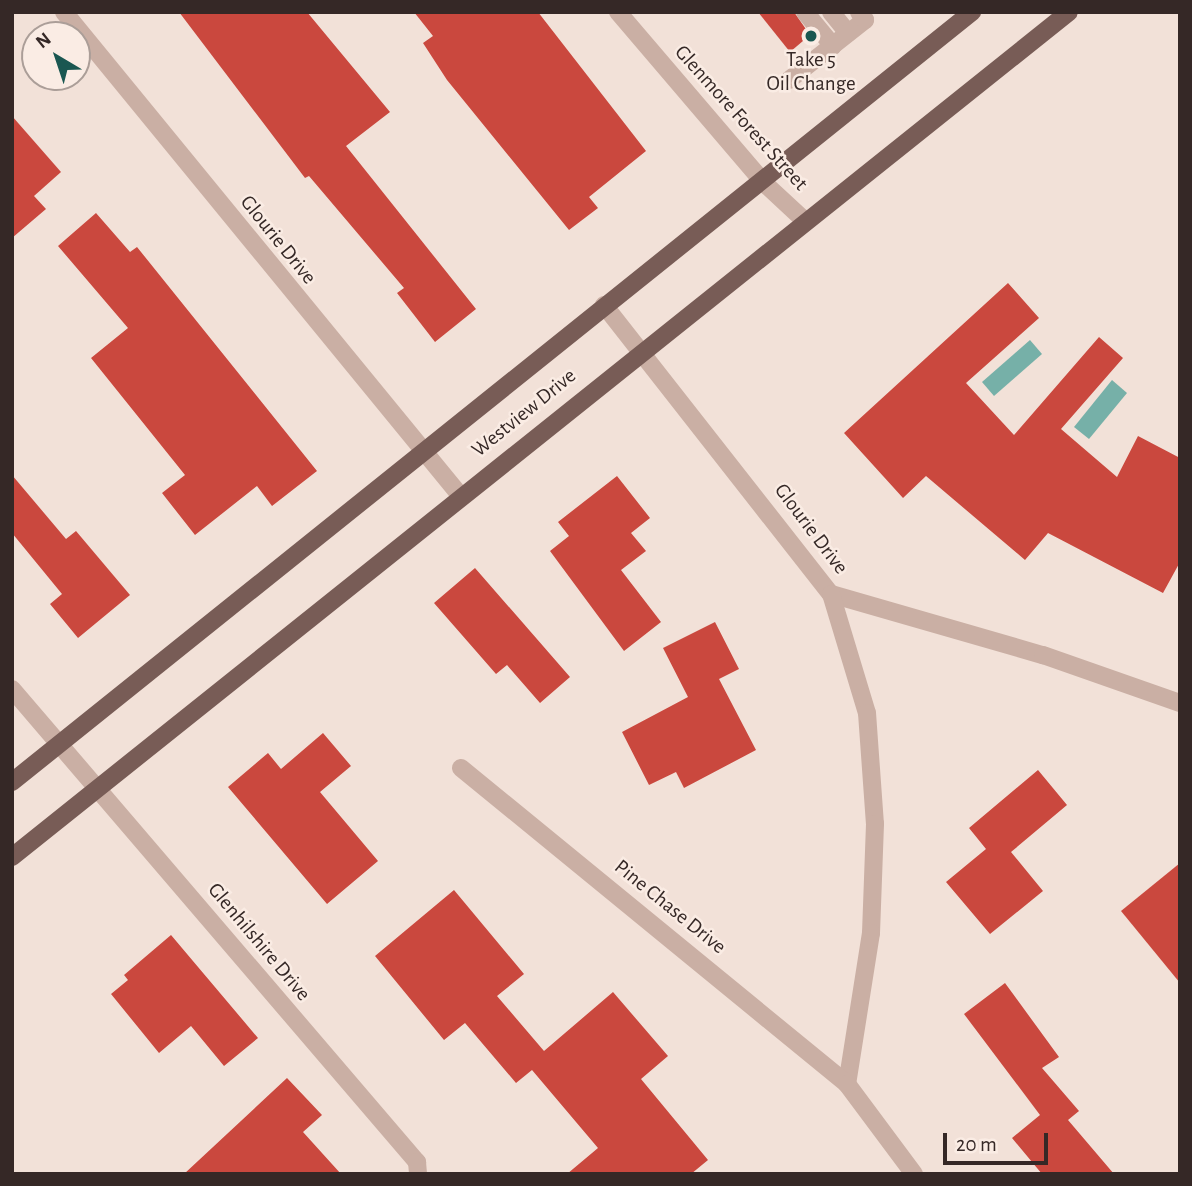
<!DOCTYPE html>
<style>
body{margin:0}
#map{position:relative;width:1192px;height:1186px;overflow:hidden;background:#f2e1d8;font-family:"Alegreya Sans",sans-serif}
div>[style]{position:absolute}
.water>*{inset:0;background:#76b0a8}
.building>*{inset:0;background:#ca483e}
.minor>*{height:18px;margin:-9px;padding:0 9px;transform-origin:9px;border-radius:9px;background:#caafa4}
.major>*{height:18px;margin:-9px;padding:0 9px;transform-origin:9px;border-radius:9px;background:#785c56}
.dots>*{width:19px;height:19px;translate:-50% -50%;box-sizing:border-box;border:4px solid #faece4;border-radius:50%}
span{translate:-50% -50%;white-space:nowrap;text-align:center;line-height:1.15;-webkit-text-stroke:5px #faece4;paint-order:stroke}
.poi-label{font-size:21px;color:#352826}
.street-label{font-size:21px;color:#352826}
.frame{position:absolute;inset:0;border:14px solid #352826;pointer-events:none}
.north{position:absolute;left:21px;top:21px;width:70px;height:70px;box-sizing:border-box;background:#faece4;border:2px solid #ab9e98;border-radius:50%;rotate:321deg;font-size:19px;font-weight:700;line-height:28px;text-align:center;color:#352826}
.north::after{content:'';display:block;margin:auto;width:24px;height:32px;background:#1a5751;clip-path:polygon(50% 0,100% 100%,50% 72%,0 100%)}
.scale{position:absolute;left:943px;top:1133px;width:105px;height:32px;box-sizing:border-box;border:4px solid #352826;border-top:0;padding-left:9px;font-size:21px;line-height:24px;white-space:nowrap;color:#352826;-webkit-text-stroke:5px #faece4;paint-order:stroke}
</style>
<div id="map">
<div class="water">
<div style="clip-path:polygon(1030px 340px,1042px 354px,994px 396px,982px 382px)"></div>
<div style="clip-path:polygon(1112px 380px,1127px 393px,1089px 439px,1074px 427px)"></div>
</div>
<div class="building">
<div style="clip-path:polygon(179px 12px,307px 12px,390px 112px,346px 146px,476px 309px,435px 342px,397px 293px,404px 288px,309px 176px,305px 178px)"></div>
<div style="clip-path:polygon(414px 12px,538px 12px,646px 151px,589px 197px,598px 208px,569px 230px,447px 80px,423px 43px,433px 36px)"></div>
<div style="clip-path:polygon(758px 12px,794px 12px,810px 35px,790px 52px)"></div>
<div style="clip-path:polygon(12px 116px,61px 172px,34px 196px,46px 209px,12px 238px)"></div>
<div style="clip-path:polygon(96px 213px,130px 252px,137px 247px,317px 471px,272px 506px,257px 486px,195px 535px,162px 493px,185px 475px,91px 358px,128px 328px,58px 246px)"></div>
<div style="clip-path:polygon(1008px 283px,1039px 318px,966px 383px,1014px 435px,1099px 337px,1123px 358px,1061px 429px,1117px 477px,1138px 436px,1180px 458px,1180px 562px,1163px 593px,1048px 533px,1025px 560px,926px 476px,903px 498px,844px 433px)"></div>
<div style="clip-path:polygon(12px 475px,66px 539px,76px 531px,130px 595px,78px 638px,50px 604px,62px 594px,12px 533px)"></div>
<div style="clip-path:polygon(617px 476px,650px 518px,631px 533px,646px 551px,621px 570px,661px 622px,624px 651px,550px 551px,569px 536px,558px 522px)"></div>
<div style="clip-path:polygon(475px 568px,570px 677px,540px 703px,507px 665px,496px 674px,434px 603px)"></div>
<div style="clip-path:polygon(715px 622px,739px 669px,719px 679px,756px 750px,684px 788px,676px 772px,649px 785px,622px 732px,688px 697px,663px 648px)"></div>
<div style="clip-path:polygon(323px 733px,351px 766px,320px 792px,378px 861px,327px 904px,228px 787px,268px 753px,281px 769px)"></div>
<div style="clip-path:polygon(1038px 770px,1067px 805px,1011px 852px,1043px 891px,990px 934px,946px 882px,986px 849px,969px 828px)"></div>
<div style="clip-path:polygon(1180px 863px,1180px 983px,1121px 911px)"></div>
<div style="clip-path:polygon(454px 890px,524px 974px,497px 996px,544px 1051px,613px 992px,668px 1056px,641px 1079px,708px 1160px,691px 1174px,567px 1174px,598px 1148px,532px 1070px,516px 1083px,465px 1023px,444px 1040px,375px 956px)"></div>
<div style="clip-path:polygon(171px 935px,258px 1038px,224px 1066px,191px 1026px,159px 1053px,111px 994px,128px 980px,124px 975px)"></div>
<div style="clip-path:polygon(1005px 983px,1059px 1057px,1042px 1068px,1079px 1111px,1068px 1120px,1114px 1174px,1042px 1174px,1012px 1138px,1040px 1115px,964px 1014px)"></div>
<div style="clip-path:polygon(287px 1078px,322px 1115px,303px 1132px,341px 1174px,184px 1174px)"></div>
</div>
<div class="minor">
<div style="left:64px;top:12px;width:623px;rotate:50.67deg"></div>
<div style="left:618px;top:12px;width:223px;rotate:49.5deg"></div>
<div style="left:763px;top:182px;width:56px;rotate:42.8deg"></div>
<div style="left:805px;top:12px;width:44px;rotate:50.5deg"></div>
<div style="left:831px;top:12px;width:27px;rotate:51deg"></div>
<div style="left:789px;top:80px;width:97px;rotate:-38.3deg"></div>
<div style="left:865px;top:20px;width:10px;rotate:-127deg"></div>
<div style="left:604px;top:305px;width:367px;rotate:51.9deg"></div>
<div style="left:831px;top:594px;width:221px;rotate:16.1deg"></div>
<div style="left:1043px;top:655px;width:145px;rotate:19.3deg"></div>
<div style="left:831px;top:594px;width:124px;rotate:73.2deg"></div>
<div style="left:867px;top:713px;width:111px;rotate:85.9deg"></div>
<div style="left:875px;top:824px;width:109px;rotate:92.1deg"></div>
<div style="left:871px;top:933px;width:153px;rotate:99deg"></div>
<div style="left:12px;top:689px;width:623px;rotate:49.43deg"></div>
<div style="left:417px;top:1162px;width:12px;rotate:85deg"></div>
<div style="left:461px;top:768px;width:499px;rotate:39.3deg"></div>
<div style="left:847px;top:1084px;width:112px;rotate:53.3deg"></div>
</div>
<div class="major">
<div style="left:12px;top:782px;width:1231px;rotate:-38.73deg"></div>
<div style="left:12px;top:857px;width:1353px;rotate:-38.64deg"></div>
</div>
<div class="dots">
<div style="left:811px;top:36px;background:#1a5751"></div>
</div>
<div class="poi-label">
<span style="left:811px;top:72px">Take 5<br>Oil Change</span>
</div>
<div class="street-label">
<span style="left:741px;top:118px;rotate:48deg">Glenmore Forest Street</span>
<span style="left:278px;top:240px;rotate:51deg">Glourie Drive</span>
<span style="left:524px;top:413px;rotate:-39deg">Westview Drive</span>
<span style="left:811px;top:529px;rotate:53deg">Glourie Drive</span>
<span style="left:670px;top:907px;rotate:39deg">Pine Chase Drive</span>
<span style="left:259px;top:942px;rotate:50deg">Glenhilshire Drive</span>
</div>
<div class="frame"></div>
<div class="north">N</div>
<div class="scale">20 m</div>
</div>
